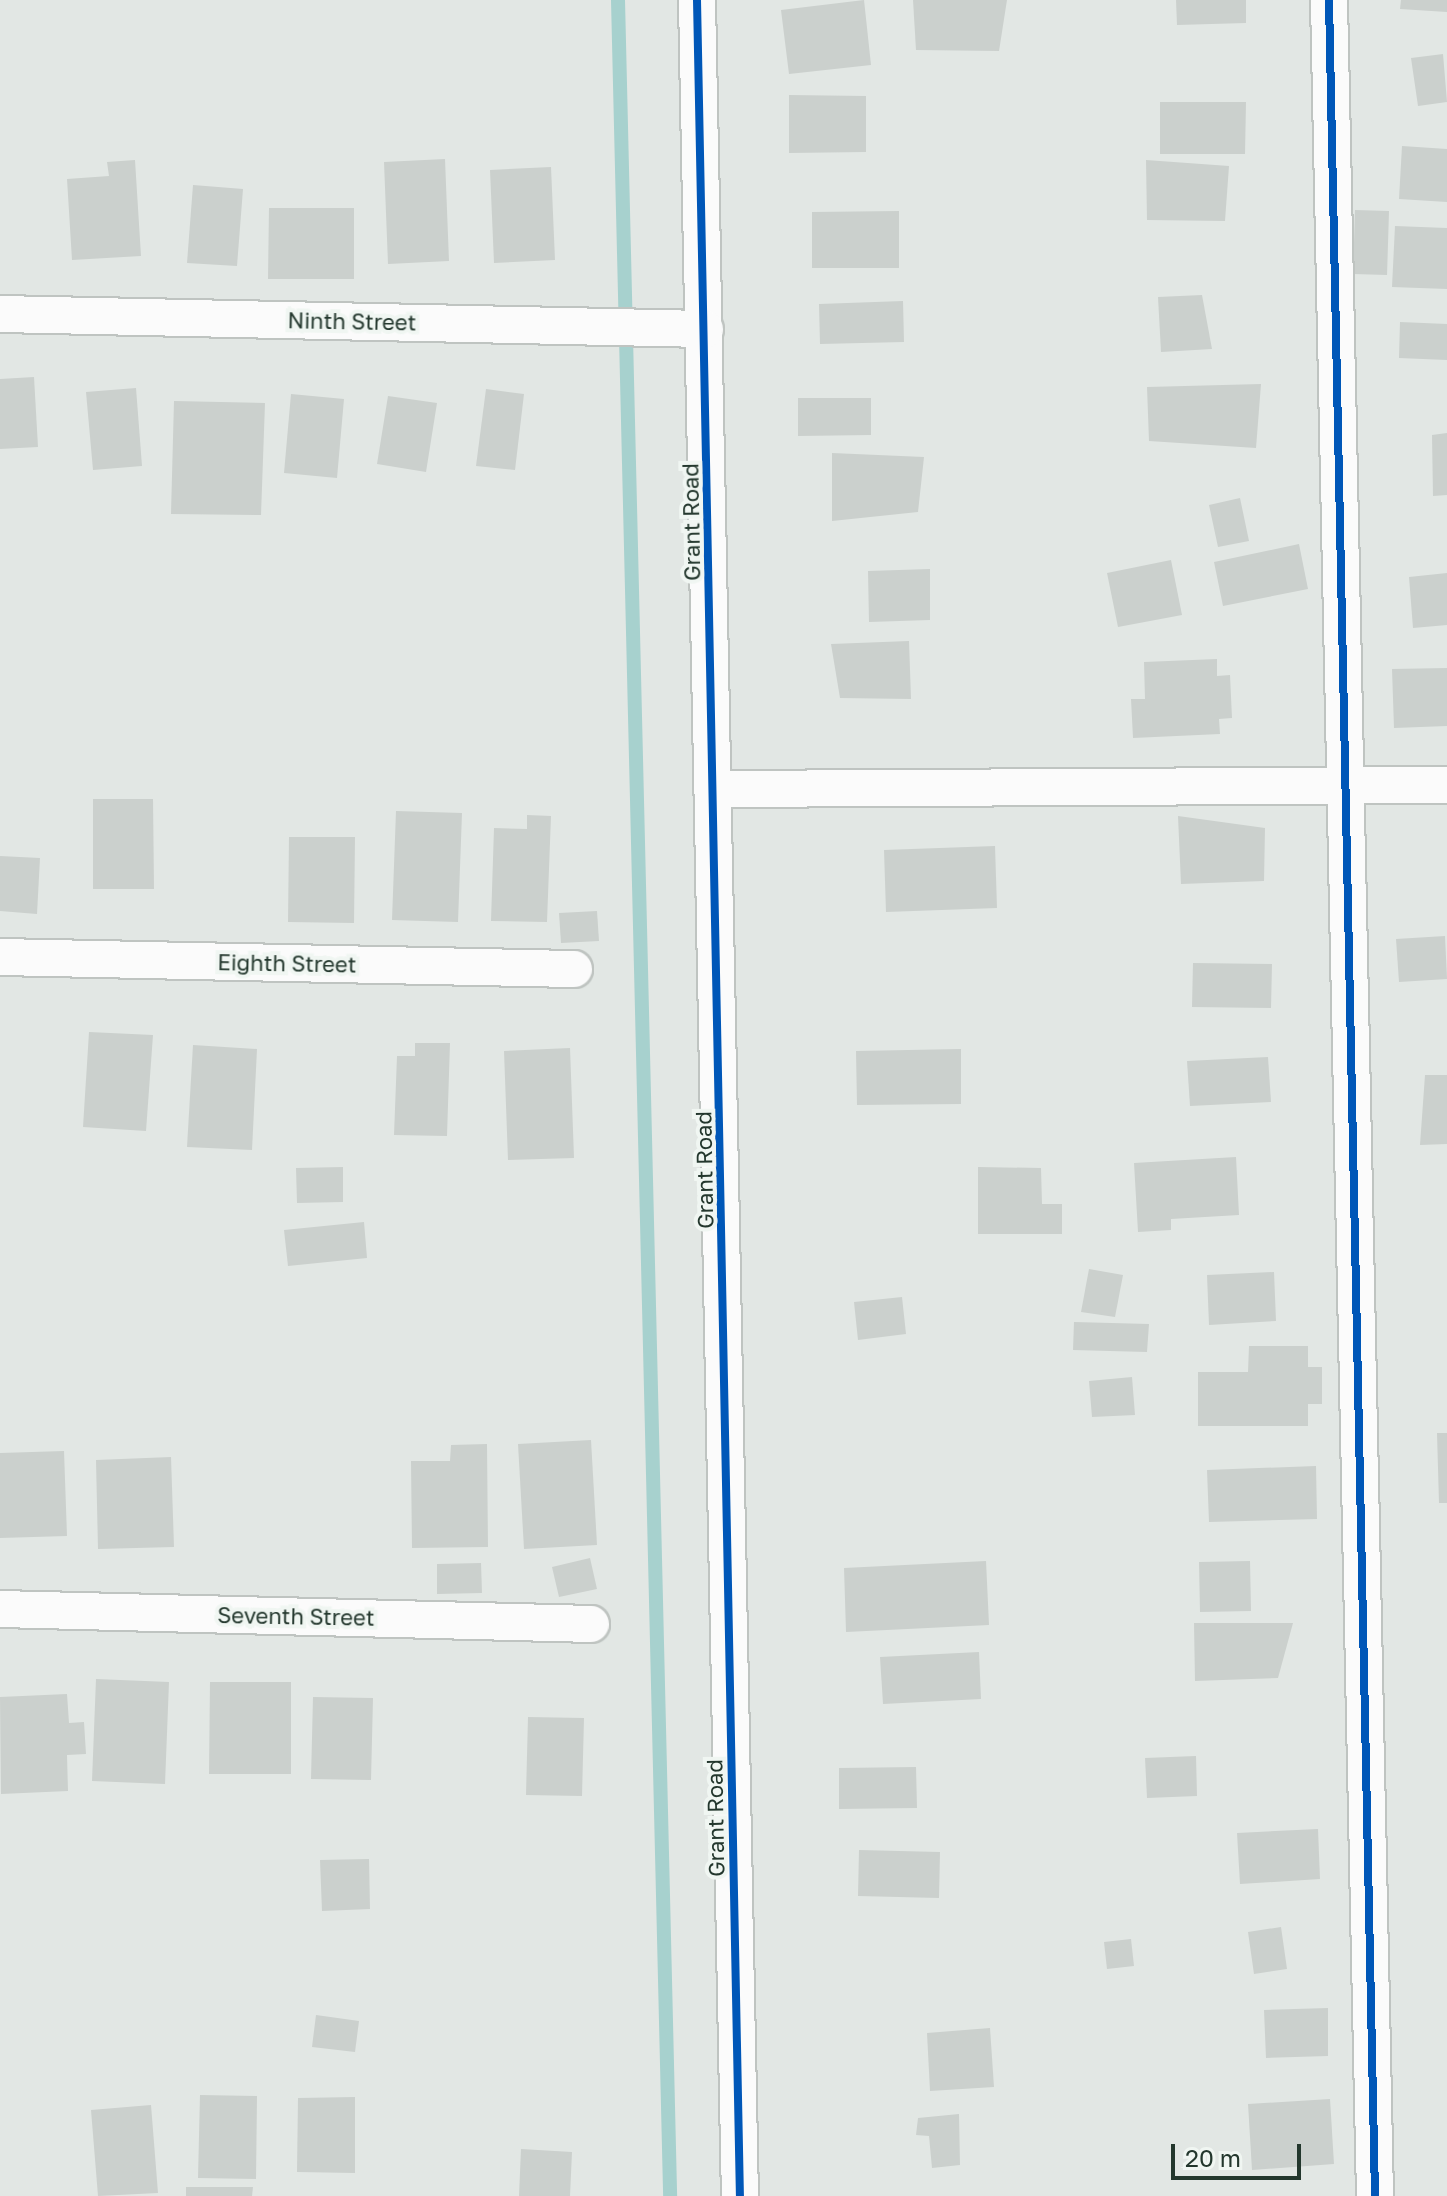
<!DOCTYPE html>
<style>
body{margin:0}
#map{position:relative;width:1447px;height:2196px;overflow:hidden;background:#e2e7e4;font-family:"Golos Text",sans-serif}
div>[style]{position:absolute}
.stream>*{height:14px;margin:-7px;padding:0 7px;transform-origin:7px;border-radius:7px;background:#a7d1ce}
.building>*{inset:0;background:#cbd0cd}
.roads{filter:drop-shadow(2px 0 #bfc4c1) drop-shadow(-2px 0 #bfc4c1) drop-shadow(0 2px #bfc4c1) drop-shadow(0 -2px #bfc4c1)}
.minor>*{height:36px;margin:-18px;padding:0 18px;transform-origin:18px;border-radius:18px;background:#fbfbfb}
.cycleway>*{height:8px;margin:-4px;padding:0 4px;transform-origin:4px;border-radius:4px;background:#0057b8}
span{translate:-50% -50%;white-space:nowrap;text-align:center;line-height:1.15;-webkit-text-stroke:8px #f0f6f2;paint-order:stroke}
.street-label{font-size:22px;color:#23372d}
.scale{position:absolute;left:1171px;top:2144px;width:130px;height:36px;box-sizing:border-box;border:4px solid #23372d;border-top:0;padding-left:10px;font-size:24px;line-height:28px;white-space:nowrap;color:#23372d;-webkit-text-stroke:6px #f0f6f2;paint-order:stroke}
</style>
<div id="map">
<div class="stream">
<div style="left:618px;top:0;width:2197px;rotate:88.64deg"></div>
</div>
<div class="building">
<div style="clip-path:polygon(864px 0,871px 65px,789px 74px,781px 10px)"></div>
<div style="clip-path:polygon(913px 0,1007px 0,999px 51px,916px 50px)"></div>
<div style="clip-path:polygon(1176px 0,1246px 0,1246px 23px,1177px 25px)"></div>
<div style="clip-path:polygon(1401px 0,1447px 0,1447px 12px,1400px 9px)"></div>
<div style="clip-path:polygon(1443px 54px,1447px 102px,1418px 106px,1411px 58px)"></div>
<div style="clip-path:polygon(789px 95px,866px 96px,866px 152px,789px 153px)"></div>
<div style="clip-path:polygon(1160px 102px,1246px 102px,1245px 154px,1160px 154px)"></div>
<div style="clip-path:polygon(1402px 146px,1447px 149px,1447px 202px,1399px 199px)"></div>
<div style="clip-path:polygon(445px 159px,449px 261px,388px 264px,384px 162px)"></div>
<div style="clip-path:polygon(135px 160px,141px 256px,72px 260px,67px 179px,109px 176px,107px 162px)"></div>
<div style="clip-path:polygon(1146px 160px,1229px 166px,1225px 221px,1147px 220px)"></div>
<div style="clip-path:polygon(551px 167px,555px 260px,494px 263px,490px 170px)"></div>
<div style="clip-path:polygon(193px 185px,243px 189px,237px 266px,187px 263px)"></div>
<div style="clip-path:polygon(269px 208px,354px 208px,354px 279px,268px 279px)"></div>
<div style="clip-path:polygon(1355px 210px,1389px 211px,1387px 275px,1353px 274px)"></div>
<div style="clip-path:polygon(899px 211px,899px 268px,812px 268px,812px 212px)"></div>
<div style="clip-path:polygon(1395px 226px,1447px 228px,1447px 289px,1392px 287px)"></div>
<div style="clip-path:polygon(1202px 295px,1212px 349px,1161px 352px,1158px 297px)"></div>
<div style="clip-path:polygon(903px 301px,904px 342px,820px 344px,819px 304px)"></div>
<div style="clip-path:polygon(1400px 322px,1447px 324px,1447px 360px,1399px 358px)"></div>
<div style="clip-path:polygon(34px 377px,38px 447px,0 449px,0 379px)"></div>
<div style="clip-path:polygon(1261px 384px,1256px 448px,1149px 441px,1147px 387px)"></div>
<div style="clip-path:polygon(136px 388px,142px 466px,93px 470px,86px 392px)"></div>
<div style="clip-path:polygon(486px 389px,524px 394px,515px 470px,476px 466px)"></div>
<div style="clip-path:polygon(291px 394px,344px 399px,337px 478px,284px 473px)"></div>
<div style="clip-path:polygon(388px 396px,437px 403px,426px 472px,377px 464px)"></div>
<div style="clip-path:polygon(798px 398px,871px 398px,871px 435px,798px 436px)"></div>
<div style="clip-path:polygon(174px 401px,265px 403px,261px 515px,171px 514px)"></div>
<div style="clip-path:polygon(1447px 433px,1447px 495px,1433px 496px,1432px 435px)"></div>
<div style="clip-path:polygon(832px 453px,924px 457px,918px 512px,832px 521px)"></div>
<div style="clip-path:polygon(1240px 498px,1249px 541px,1218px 547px,1209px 505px)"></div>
<div style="clip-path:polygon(1299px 544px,1308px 589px,1223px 606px,1214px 562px)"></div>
<div style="clip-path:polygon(1171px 560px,1182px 615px,1118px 627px,1107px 573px)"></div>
<div style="clip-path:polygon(930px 569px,930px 620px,869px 622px,868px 571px)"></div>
<div style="clip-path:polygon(1447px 573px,1447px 625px,1413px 628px,1409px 577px)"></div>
<div style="clip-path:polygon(909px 641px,911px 699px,840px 698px,831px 644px)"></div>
<div style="clip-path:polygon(1217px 659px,1217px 676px,1230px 675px,1232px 718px,1219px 719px,1220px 734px,1133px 738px,1131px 699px,1145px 699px,1144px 662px)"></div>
<div style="clip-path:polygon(1447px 668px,1447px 726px,1394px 728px,1392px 669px)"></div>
<div style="clip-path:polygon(93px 799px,153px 799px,154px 889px,93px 889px)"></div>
<div style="clip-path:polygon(396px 811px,462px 813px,458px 922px,392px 920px)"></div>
<div style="clip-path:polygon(527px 815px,551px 816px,547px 922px,491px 921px,494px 828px,527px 829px)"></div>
<div style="clip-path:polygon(1178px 816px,1265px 828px,1264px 881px,1181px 884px)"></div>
<div style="clip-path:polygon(289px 837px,355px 837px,354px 923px,288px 922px)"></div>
<div style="clip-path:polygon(995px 846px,997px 908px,886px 912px,884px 850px)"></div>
<div style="clip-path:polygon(0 856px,40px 858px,37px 914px,0 911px)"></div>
<div style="clip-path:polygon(597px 911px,599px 941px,561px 943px,559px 913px)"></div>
<div style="clip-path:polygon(1445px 936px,1447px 979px,1399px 982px,1396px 939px)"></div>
<div style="clip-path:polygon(1193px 963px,1272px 964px,1271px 1008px,1192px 1007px)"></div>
<div style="clip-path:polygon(89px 1032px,153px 1035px,146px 1131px,83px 1127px)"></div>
<div style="clip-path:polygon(415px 1043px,450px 1043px,447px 1136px,394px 1135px,397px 1056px,415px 1056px)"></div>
<div style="clip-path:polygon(193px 1045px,257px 1049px,252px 1150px,187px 1147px)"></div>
<div style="clip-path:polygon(570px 1048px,574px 1158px,508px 1160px,504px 1051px)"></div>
<div style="clip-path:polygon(961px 1049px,961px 1104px,857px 1105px,856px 1051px)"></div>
<div style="clip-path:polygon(1268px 1057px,1271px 1102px,1190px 1106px,1187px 1061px)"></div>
<div style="clip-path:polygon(1425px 1075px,1447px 1075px,1447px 1144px,1420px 1145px)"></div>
<div style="clip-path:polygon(1236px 1157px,1239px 1215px,1171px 1219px,1171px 1230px,1138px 1232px,1134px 1163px)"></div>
<div style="clip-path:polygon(343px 1167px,343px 1202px,297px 1203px,296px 1168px)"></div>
<div style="clip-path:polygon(978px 1167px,1041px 1168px,1042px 1204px,1062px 1204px,1062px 1234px,978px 1234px)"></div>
<div style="clip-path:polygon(364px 1222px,367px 1258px,288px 1266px,284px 1230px)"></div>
<div style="clip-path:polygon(1089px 1269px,1123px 1275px,1115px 1317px,1081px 1312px)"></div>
<div style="clip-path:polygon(1274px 1272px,1276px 1321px,1209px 1325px,1207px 1275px)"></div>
<div style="clip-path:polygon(902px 1297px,906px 1334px,858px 1340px,854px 1302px)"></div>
<div style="clip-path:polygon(1074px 1322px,1149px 1324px,1147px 1352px,1073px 1350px)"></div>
<div style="clip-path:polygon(1249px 1346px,1308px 1346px,1308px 1367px,1322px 1367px,1322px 1404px,1308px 1404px,1308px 1426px,1198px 1426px,1198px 1372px,1248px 1372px)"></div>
<div style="clip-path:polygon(1132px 1377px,1135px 1415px,1092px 1417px,1089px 1381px)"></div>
<div style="clip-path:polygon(1437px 1433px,1447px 1433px,1447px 1503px,1439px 1503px)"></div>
<div style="clip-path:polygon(591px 1440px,597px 1545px,524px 1549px,518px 1444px)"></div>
<div style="clip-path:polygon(487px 1444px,488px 1547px,412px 1548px,411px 1461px,450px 1461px,451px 1445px)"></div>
<div style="clip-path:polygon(64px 1451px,67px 1536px,0 1538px,0 1453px)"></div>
<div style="clip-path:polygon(171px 1457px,174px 1547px,98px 1549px,96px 1460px)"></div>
<div style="clip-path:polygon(1316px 1466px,1317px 1519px,1209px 1522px,1207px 1470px)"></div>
<div style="clip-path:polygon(590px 1558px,597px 1589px,559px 1597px,552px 1567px)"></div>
<div style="clip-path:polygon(986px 1561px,989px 1625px,846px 1632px,844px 1568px)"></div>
<div style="clip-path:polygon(1250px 1561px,1251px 1611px,1200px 1612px,1199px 1562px)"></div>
<div style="clip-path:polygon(481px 1563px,482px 1593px,437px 1594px,437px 1564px)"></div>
<div style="clip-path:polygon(1194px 1623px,1293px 1623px,1278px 1678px,1195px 1681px)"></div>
<div style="clip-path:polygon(979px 1652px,981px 1699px,883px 1704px,880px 1657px)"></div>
<div style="clip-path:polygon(96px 1679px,169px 1682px,165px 1784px,92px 1781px)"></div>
<div style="clip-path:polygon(210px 1682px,291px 1682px,291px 1774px,209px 1774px)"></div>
<div style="clip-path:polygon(67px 1694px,69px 1723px,84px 1722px,86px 1754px,67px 1755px,68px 1791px,1px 1794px,0 1697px)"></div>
<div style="clip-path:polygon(313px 1697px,373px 1698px,371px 1780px,311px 1779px)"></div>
<div style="clip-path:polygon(528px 1717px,584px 1718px,582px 1796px,526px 1795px)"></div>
<div style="clip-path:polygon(1196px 1756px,1197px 1796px,1147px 1798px,1145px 1758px)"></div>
<div style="clip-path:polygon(916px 1767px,917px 1808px,839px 1809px,839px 1768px)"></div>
<div style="clip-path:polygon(1318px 1829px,1320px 1879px,1240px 1884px,1237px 1833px)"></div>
<div style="clip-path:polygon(859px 1850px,940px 1852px,939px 1898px,858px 1896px)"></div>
<div style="clip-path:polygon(369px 1859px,370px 1909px,322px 1911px,320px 1860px)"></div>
<div style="clip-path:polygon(1281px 1927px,1287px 1969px,1254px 1974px,1248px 1932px)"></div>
<div style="clip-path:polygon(1131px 1939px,1134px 1966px,1107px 1969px,1104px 1942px)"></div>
<div style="clip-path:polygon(1328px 2008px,1328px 2056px,1266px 2058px,1264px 2010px)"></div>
<div style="clip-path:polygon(316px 2015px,359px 2021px,355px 2052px,312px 2047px)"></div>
<div style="clip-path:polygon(990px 2028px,994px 2087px,930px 2091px,927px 2033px)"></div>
<div style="clip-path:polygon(200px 2095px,257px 2096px,256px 2179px,198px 2178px)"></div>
<div style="clip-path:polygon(355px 2097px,355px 2173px,297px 2172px,298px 2098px)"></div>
<div style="clip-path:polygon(1330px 2099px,1334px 2164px,1252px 2170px,1248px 2104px)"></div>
<div style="clip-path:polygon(151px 2105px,158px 2193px,98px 2196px,91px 2110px)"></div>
<div style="clip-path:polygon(959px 2114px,960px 2165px,932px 2168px,929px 2136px,916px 2135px,918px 2118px)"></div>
<div style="clip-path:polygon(521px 2149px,572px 2152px,570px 2196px,519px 2196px)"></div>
<div style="clip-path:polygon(186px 2187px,253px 2187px,252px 2196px,186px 2196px)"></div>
</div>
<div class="roads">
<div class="minor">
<div style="left:697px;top:0;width:2196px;rotate:88.88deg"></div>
<div style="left:1329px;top:0;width:2196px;rotate:88.8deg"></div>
<div style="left:0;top:314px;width:705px;rotate:1.22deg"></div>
<div style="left:715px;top:789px;width:732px;rotate:-0.31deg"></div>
<div style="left:0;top:957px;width:574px;rotate:1.2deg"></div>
<div style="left:0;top:1609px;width:591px;rotate:1.45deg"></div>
</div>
</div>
<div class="cycleway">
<div style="left:697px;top:0;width:2196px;rotate:88.88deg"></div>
<div style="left:1329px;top:0;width:2196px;rotate:88.8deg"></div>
</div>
<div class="street-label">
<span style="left:352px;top:321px;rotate:1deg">Ninth Street</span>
<span style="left:691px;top:522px;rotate:-91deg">Grant Road</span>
<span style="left:287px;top:963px;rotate:1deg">Eighth Street</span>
<span style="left:704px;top:1170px;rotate:-91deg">Grant Road</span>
<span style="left:296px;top:1616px;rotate:1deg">Seventh Street</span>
<span style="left:715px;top:1818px;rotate:-91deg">Grant Road</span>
</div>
<div class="scale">20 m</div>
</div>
